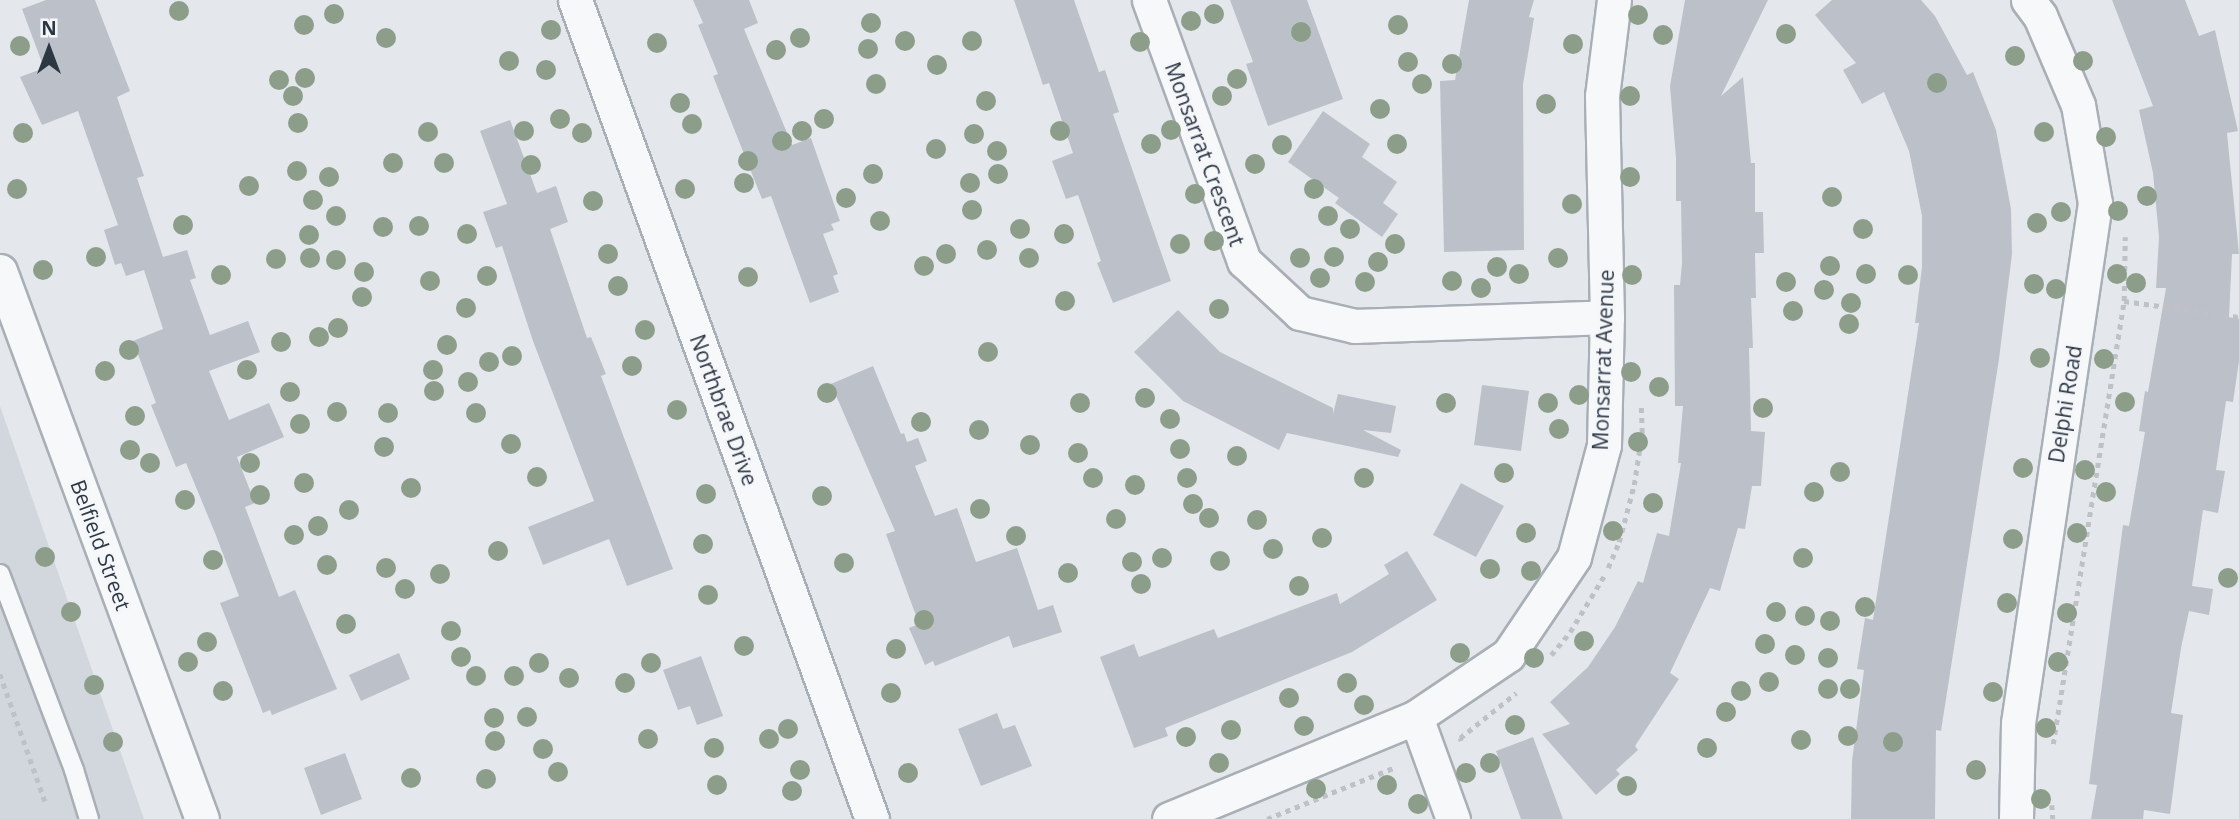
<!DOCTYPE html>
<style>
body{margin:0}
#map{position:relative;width:2239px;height:819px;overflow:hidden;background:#e4e8ec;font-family:"Open Sans",sans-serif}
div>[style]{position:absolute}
.built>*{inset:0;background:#d2d7dd}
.building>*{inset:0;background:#bcc1c9}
.path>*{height:4.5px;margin-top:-2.25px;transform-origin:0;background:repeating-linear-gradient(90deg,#bec2c7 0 5px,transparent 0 10px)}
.roads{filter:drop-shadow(2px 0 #a9afb6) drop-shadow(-2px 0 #a9afb6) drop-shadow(0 2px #a9afb6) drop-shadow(0 -2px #a9afb6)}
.lane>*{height:18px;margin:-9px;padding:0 9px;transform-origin:9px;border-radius:9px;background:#f7f8fa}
.street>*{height:33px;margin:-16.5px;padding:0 16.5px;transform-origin:16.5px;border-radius:16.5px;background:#f7f8fa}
.trees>*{width:20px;height:20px;margin:-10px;border-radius:50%;background:#8c9d8a}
span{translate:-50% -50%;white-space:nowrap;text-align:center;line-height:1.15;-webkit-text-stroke:5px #f4f6f9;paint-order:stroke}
.street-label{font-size:21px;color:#2c3744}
.north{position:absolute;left:14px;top:14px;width:70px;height:70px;-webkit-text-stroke:5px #f4f6f9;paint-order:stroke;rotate:0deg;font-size:19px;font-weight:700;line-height:28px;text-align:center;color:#2c3744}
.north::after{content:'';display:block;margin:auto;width:24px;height:32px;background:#2c3744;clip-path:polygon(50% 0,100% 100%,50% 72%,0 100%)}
</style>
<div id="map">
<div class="built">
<div style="clip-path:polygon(0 406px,144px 819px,0 819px)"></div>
</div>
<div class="building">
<div style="clip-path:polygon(46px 0,95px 0,130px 91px,117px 97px,144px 176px,137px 178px,163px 257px,187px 250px,196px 278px,190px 280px,210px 335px,248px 321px,260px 352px,209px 371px,229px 420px,269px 403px,284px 437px,237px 457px,255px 503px,245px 507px,279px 597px,295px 590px,337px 689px,272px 715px,270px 710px,263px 713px,220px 603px,239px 596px,215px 533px,186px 463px,176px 467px,151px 405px,156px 403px,133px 341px,163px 329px,144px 270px,126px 276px,121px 263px,115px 265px,104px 230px,118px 225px,78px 111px,42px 125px,20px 77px,44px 68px,22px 9px)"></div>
<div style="clip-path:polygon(693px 0,749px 0,758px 23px,744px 29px,792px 145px,811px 138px,840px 221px,831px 224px,834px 230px,823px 234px,838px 274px,833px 276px,839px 292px,810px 303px,771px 196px,762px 199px,713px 76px,718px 74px,698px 25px,703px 23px)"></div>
<div style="clip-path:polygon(1014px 0,1074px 0,1099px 72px,1105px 70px,1119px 112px,1113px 114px,1171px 281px,1113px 303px,1097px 263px,1101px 261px,1078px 195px,1066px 199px,1052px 161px,1073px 153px,1049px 83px,1043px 85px)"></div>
<div style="clip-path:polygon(1230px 0,1307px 0,1343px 99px,1268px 126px,1246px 64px,1253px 62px)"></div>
<div style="clip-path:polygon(1469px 0,1534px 0,1529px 17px,1534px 18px,1523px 84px,1524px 250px,1444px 252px,1440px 81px,1455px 80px)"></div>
<div style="clip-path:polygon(1685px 0,1768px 0,1721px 96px,1743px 77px,1751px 163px,1755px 163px,1755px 212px,1763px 212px,1764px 253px,1755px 253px,1756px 298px,1751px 298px,1753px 348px,1749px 348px,1751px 431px,1765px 432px,1761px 486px,1752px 486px,1745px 529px,1738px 528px,1720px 591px,1710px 588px,1670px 673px,1679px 679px,1635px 746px,1638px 750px,1616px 770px,1620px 774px,1596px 795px,1542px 734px,1570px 724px,1550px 702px,1588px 667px,1615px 627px,1638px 581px,1643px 583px,1657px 533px,1669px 536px,1681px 463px,1678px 463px,1683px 406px,1675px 406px,1674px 285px,1680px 285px,1682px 263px,1681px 201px,1676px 201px,1676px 158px,1670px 86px)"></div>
<div style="clip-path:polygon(1832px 0,1921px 0,1935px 16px,1967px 75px,1973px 72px,1996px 130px,2011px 209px,2012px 254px,1999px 359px,1941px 731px,1936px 730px,1935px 819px,1851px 819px,1852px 761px,1864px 670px,1857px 669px,1865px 618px,1873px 620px,1919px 323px,1915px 323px,1922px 267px,1922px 216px,1909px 151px,1884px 92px,1862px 104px,1843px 70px,1856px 63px,1815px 15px)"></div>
<div style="clip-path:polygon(2112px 0,2185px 0,2199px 36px,2215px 30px,2238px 131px,2227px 133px,2239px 254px,2232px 254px,2229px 317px,2239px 319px,2239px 361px,2233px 402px,2226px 401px,2216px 470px,2225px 471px,2218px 513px,2203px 510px,2192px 586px,2213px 589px,2209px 615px,2189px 611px,2181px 648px,2171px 713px,2183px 715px,2170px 814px,2144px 810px,2143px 819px,2091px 819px,2097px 785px,2089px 784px,2123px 525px,2129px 526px,2145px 432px,2139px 431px,2145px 391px,2148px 392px,2166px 288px,2156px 288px,2159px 237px,2153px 173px,2139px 110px,2153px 106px)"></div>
<div style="clip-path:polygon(1323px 111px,1370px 144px,1362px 157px,1397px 182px,1383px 203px,1398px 214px,1382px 237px,1335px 203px,1339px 198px,1288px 162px)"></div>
<div style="clip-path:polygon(510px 120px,537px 193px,556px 186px,568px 222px,550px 229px,587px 338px,591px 337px,606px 374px,601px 376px,673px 569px,627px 586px,609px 539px,543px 565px,528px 527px,594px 501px,533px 341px,502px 246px,496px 248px,483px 212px,507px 204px,480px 131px)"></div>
<div style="clip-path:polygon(1178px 310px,1220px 352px,1333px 408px,1333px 414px,1338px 394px,1396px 406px,1391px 433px,1363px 430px,1401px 450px,1398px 457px,1287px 433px,1279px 450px,1183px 401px,1134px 352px)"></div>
<div style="clip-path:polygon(873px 366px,901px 434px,904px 433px,907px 442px,918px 438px,927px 461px,915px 466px,935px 516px,957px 508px,976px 562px,1017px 548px,1038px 610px,1053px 605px,1062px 632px,1013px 648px,1009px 636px,935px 666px,933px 661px,925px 665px,909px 628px,919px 624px,886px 534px,895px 531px,831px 384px)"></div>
<div style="clip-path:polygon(1482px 385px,1529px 391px,1521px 451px,1474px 445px)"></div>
<div style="clip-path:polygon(1461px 483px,1504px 506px,1476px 557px,1433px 535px)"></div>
<div style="clip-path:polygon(1407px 551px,1437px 600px,1352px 652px,1165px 728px,1168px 736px,1134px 748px,1100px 657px,1134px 644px,1139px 657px,1214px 629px,1218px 638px,1337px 593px,1340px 604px,1389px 574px,1384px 565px)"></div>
<div style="clip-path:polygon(399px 653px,410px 679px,361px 701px,349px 675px)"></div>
<div style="clip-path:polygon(701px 656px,723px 716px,697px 725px,690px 706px,678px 710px,663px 670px)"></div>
<div style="clip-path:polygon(997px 713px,1003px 729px,1015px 725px,1032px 766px,981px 786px,958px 729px)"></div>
<div style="clip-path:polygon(1533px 737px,1563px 819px,1521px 819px,1496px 751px)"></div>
<div style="clip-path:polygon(345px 753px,362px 799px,321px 815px,304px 768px)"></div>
</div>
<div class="path">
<div style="left:2124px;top:301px;width:116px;rotate:7.9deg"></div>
<div style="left:1608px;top:568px;width:28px;rotate:-67deg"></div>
<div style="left:1619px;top:542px;width:59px;rotate:-75.3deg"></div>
<div style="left:1634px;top:485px;width:53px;rotate:-81.3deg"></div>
<div style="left:1642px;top:433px;width:30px;rotate:-92deg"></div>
<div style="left:1551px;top:655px;width:30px;rotate:-50deg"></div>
<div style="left:1570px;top:632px;width:66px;rotate:-58.7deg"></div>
<div style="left:0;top:674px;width:135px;rotate:70.5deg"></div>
<div style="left:1461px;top:741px;width:3px;rotate:-108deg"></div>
<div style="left:1460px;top:738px;width:72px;rotate:-38.8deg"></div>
<div style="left:2053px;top:744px;width:449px;rotate:-80.9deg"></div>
<div style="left:2124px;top:301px;width:64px;rotate:-89.1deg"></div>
<div style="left:2052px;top:805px;width:14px;rotate:86deg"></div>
<div style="left:1267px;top:819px;width:139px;rotate:-22deg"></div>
</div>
<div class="roads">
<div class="lane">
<div style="left:0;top:574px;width:210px;rotate:69.3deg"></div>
<div style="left:74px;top:770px;width:51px;rotate:73deg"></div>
</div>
<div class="street">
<div style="left:575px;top:0;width:871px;rotate:70.07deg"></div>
<div style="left:1149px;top:0;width:278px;rotate:70deg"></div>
<div style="left:1244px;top:261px;width:76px;rotate:42.9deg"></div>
<div style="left:1300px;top:313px;width:57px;rotate:13.3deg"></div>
<div style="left:1355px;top:326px;width:252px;rotate:-2deg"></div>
<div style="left:0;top:271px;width:584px;rotate:69.77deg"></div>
<div style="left:1416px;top:717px;width:109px;rotate:70.1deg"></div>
<div style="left:1169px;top:819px;width:267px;rotate:-22.4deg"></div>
<div style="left:1416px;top:717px;width:111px;rotate:-34deg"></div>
<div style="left:1508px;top:655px;width:118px;rotate:-56deg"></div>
<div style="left:1574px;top:557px;width:116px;rotate:-75deg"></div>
<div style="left:1604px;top:445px;width:128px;rotate:-88.7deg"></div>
<div style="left:1607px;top:317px;width:221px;rotate:-91.3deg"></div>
<div style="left:1602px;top:96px;width:97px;rotate:-82.9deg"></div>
<div style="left:2016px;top:819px;width:96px;rotate:-88.8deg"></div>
<div style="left:2018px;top:723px;width:526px;rotate:-81.58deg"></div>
<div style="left:2095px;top:203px;width:99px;rotate:-99.8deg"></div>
<div style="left:2078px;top:105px;width:97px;rotate:-113.1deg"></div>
<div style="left:2040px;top:16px;width:20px;rotate:-127deg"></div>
</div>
</div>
<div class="trees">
<div style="left:179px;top:11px"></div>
<div style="left:334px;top:14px"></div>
<div style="left:1214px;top:14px"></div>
<div style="left:1638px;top:15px"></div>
<div style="left:1191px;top:21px"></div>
<div style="left:871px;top:23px"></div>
<div style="left:304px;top:25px"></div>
<div style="left:1398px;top:25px"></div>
<div style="left:551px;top:30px"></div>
<div style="left:1301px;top:32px"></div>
<div style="left:1786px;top:34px"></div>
<div style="left:1663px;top:35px"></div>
<div style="left:386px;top:38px"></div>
<div style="left:800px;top:38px"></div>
<div style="left:905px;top:41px"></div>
<div style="left:972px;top:41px"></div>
<div style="left:1140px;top:42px"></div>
<div style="left:657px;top:43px"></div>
<div style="left:1573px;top:44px"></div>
<div style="left:20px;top:46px"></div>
<div style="left:868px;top:49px"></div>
<div style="left:776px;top:50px"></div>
<div style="left:2015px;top:56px"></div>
<div style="left:509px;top:61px"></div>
<div style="left:2083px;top:61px"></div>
<div style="left:1408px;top:62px"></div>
<div style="left:1452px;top:64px"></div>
<div style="left:937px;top:65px"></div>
<div style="left:546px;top:70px"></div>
<div style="left:305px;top:78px"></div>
<div style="left:1237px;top:79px"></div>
<div style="left:279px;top:80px"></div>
<div style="left:1937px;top:83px"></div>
<div style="left:876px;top:84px"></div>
<div style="left:1422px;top:84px"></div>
<div style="left:293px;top:96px"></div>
<div style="left:1222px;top:96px"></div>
<div style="left:1630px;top:96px"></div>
<div style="left:986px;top:101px"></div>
<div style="left:680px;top:103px"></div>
<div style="left:1546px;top:104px"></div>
<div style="left:1380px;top:109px"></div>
<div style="left:560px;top:119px"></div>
<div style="left:824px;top:119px"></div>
<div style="left:298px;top:123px"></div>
<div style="left:692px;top:124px"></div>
<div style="left:1171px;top:130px"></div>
<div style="left:524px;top:131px"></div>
<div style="left:802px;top:131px"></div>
<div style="left:1060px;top:131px"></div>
<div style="left:428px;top:132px"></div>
<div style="left:2044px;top:132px"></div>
<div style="left:23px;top:133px"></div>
<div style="left:582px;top:133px"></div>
<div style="left:974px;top:134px"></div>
<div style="left:2106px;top:137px"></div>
<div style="left:782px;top:141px"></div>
<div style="left:1151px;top:144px"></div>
<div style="left:1397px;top:144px"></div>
<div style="left:1282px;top:145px"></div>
<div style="left:936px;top:149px"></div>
<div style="left:997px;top:151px"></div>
<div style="left:748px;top:161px"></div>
<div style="left:393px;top:163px"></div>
<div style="left:444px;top:163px"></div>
<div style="left:1255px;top:164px"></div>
<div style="left:531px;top:165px"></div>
<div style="left:297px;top:171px"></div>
<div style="left:873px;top:174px"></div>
<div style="left:998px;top:174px"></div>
<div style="left:329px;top:177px"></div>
<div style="left:1630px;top:177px"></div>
<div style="left:744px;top:183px"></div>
<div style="left:970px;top:183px"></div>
<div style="left:249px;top:186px"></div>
<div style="left:17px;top:189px"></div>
<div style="left:685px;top:189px"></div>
<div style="left:1314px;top:189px"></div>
<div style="left:1195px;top:194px"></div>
<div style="left:2147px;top:196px"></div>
<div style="left:1832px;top:197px"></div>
<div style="left:846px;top:198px"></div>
<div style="left:313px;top:200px"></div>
<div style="left:593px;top:201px"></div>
<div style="left:1572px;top:204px"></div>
<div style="left:972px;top:210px"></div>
<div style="left:2118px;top:211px"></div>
<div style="left:2061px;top:212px"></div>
<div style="left:336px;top:216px"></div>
<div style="left:1328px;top:216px"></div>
<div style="left:880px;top:221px"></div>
<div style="left:2037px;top:223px"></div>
<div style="left:183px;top:225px"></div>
<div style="left:419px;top:226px"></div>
<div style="left:383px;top:227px"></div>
<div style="left:1020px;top:229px"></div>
<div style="left:1350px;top:229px"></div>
<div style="left:1863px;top:229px"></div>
<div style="left:467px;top:234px"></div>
<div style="left:1064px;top:234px"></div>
<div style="left:309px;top:235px"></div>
<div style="left:1214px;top:241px"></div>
<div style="left:1180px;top:244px"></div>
<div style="left:1395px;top:244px"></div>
<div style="left:987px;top:250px"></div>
<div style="left:608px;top:254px"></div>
<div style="left:946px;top:254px"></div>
<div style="left:96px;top:257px"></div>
<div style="left:1334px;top:257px"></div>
<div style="left:310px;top:258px"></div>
<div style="left:1029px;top:258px"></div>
<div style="left:1300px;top:258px"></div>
<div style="left:1558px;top:258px"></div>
<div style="left:276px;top:259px"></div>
<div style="left:336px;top:260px"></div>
<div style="left:1378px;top:262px"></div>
<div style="left:924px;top:266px"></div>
<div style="left:1830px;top:266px"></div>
<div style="left:1497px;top:267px"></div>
<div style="left:43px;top:270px"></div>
<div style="left:364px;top:272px"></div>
<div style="left:1519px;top:274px"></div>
<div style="left:1866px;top:274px"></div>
<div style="left:2117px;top:274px"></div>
<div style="left:221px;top:275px"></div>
<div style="left:1632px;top:275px"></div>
<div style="left:1908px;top:275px"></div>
<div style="left:487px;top:276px"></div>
<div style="left:748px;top:277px"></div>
<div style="left:1320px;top:278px"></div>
<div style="left:430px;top:281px"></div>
<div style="left:1452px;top:281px"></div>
<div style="left:1365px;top:282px"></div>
<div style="left:1786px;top:282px"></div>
<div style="left:2136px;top:283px"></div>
<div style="left:2034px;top:284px"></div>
<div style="left:618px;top:286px"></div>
<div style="left:1481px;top:288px"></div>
<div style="left:2056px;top:289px"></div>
<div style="left:1824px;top:290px"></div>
<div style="left:362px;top:297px"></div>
<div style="left:1065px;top:301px"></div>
<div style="left:1851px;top:303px"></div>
<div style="left:466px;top:308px"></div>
<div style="left:1219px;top:309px"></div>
<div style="left:1793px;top:311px"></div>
<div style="left:1849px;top:324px"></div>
<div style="left:338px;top:328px"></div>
<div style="left:645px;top:330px"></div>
<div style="left:319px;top:337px"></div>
<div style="left:281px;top:342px"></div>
<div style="left:447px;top:345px"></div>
<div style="left:129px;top:350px"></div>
<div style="left:988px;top:352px"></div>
<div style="left:512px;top:356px"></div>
<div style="left:2040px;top:358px"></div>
<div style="left:2104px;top:359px"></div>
<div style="left:489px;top:362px"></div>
<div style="left:632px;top:366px"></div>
<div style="left:247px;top:370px"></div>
<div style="left:433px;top:370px"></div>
<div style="left:105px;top:371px"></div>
<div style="left:1631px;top:372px"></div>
<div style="left:468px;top:382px"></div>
<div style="left:1659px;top:387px"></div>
<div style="left:434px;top:391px"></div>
<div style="left:290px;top:392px"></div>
<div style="left:827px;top:393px"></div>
<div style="left:1579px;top:395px"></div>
<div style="left:1145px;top:398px"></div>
<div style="left:2125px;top:402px"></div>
<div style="left:1080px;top:403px"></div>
<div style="left:1446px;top:403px"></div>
<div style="left:1548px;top:403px"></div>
<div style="left:1763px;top:408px"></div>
<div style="left:677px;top:410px"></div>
<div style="left:337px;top:412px"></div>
<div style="left:388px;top:413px"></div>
<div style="left:476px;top:413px"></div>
<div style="left:135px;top:416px"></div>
<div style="left:1170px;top:419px"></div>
<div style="left:921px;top:422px"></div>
<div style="left:300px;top:424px"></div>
<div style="left:1559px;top:429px"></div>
<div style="left:979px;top:430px"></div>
<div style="left:1638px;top:442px"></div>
<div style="left:511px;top:444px"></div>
<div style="left:1030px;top:445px"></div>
<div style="left:384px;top:447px"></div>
<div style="left:1180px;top:449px"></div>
<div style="left:130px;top:450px"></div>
<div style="left:1078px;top:453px"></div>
<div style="left:1237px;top:456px"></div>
<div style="left:150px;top:463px"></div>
<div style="left:250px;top:463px"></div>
<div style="left:2023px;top:468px"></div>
<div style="left:2085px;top:470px"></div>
<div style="left:1840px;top:472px"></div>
<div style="left:1504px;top:473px"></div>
<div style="left:537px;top:477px"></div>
<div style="left:1093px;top:478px"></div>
<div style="left:1187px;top:478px"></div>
<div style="left:1364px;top:478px"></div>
<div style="left:304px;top:483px"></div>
<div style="left:1135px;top:485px"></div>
<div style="left:411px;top:488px"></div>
<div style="left:1814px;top:492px"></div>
<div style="left:2106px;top:492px"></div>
<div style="left:706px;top:494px"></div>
<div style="left:260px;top:495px"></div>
<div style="left:822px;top:496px"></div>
<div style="left:185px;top:500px"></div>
<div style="left:1653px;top:503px"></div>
<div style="left:1193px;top:504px"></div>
<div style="left:980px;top:509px"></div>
<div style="left:349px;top:510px"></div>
<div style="left:1209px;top:518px"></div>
<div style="left:1116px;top:519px"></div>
<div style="left:1257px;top:520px"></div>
<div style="left:318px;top:526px"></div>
<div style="left:1613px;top:531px"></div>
<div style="left:1526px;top:533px"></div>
<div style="left:2077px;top:533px"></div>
<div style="left:294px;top:535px"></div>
<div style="left:1016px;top:536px"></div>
<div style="left:1322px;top:538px"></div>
<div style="left:2013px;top:539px"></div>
<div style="left:703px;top:544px"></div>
<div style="left:1273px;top:549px"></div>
<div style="left:498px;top:551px"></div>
<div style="left:45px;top:557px"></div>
<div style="left:1162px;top:558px"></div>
<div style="left:1803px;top:558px"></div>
<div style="left:213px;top:560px"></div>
<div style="left:1220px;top:561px"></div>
<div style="left:1132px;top:562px"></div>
<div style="left:844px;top:563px"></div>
<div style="left:327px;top:565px"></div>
<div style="left:386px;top:568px"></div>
<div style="left:1490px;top:569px"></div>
<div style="left:1531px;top:571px"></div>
<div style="left:1068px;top:573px"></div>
<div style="left:440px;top:574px"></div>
<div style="left:2228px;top:578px"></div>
<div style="left:1141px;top:584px"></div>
<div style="left:1299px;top:586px"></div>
<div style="left:405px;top:589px"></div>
<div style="left:708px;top:595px"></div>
<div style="left:2007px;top:603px"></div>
<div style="left:1865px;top:607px"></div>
<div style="left:71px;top:612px"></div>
<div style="left:1776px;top:612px"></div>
<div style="left:2067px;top:613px"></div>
<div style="left:1805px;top:616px"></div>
<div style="left:924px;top:620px"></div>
<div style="left:1830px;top:621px"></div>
<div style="left:346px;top:624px"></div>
<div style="left:451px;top:631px"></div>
<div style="left:1584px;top:641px"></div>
<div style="left:207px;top:642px"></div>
<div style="left:1765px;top:644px"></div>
<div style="left:744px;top:646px"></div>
<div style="left:896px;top:649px"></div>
<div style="left:1460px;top:653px"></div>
<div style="left:1795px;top:655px"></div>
<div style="left:461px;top:657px"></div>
<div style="left:1534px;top:658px"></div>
<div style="left:1828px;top:658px"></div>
<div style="left:188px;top:662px"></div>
<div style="left:2058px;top:662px"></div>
<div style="left:539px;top:663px"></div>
<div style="left:651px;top:663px"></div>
<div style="left:476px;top:676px"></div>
<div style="left:514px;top:676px"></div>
<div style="left:569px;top:678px"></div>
<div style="left:1769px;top:682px"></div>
<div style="left:625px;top:683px"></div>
<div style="left:1347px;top:683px"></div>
<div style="left:94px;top:685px"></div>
<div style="left:1828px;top:689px"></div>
<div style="left:1850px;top:689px"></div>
<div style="left:223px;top:691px"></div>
<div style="left:1741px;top:691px"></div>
<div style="left:1993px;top:692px"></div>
<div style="left:891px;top:693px"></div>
<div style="left:1289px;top:698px"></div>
<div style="left:1364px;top:705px"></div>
<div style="left:1726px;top:712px"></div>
<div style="left:527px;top:717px"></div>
<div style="left:494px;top:718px"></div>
<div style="left:1515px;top:725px"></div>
<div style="left:1304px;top:726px"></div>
<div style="left:2046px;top:728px"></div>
<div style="left:788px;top:729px"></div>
<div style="left:1231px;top:730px"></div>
<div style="left:1848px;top:736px"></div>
<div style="left:1186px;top:737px"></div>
<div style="left:648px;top:739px"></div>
<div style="left:769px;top:739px"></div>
<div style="left:1801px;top:740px"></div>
<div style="left:495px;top:741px"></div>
<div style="left:113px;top:742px"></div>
<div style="left:1893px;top:742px"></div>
<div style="left:714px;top:748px"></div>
<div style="left:1707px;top:748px"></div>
<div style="left:543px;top:749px"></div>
<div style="left:1219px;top:763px"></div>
<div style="left:1490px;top:763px"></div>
<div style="left:800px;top:770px"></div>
<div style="left:1976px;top:770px"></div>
<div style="left:558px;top:772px"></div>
<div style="left:908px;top:773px"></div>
<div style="left:1466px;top:773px"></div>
<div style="left:411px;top:778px"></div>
<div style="left:486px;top:779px"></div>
<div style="left:717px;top:785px"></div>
<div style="left:1387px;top:785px"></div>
<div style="left:1627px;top:786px"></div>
<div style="left:1316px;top:789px"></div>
<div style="left:792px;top:791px"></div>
<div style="left:2041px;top:799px"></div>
<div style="left:1418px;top:804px"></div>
</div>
<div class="street-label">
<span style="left:1205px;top:154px;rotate:70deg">Monsarrat Crescent</span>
<span style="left:1603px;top:360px;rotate:-88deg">Monsarrat Avenue</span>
<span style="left:2065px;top:404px;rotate:-81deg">Delphi Road</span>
<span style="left:724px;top:410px;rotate:70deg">Northbrae Drive</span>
<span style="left:101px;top:545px;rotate:70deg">Belfield Street</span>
</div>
<div class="north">N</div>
</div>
